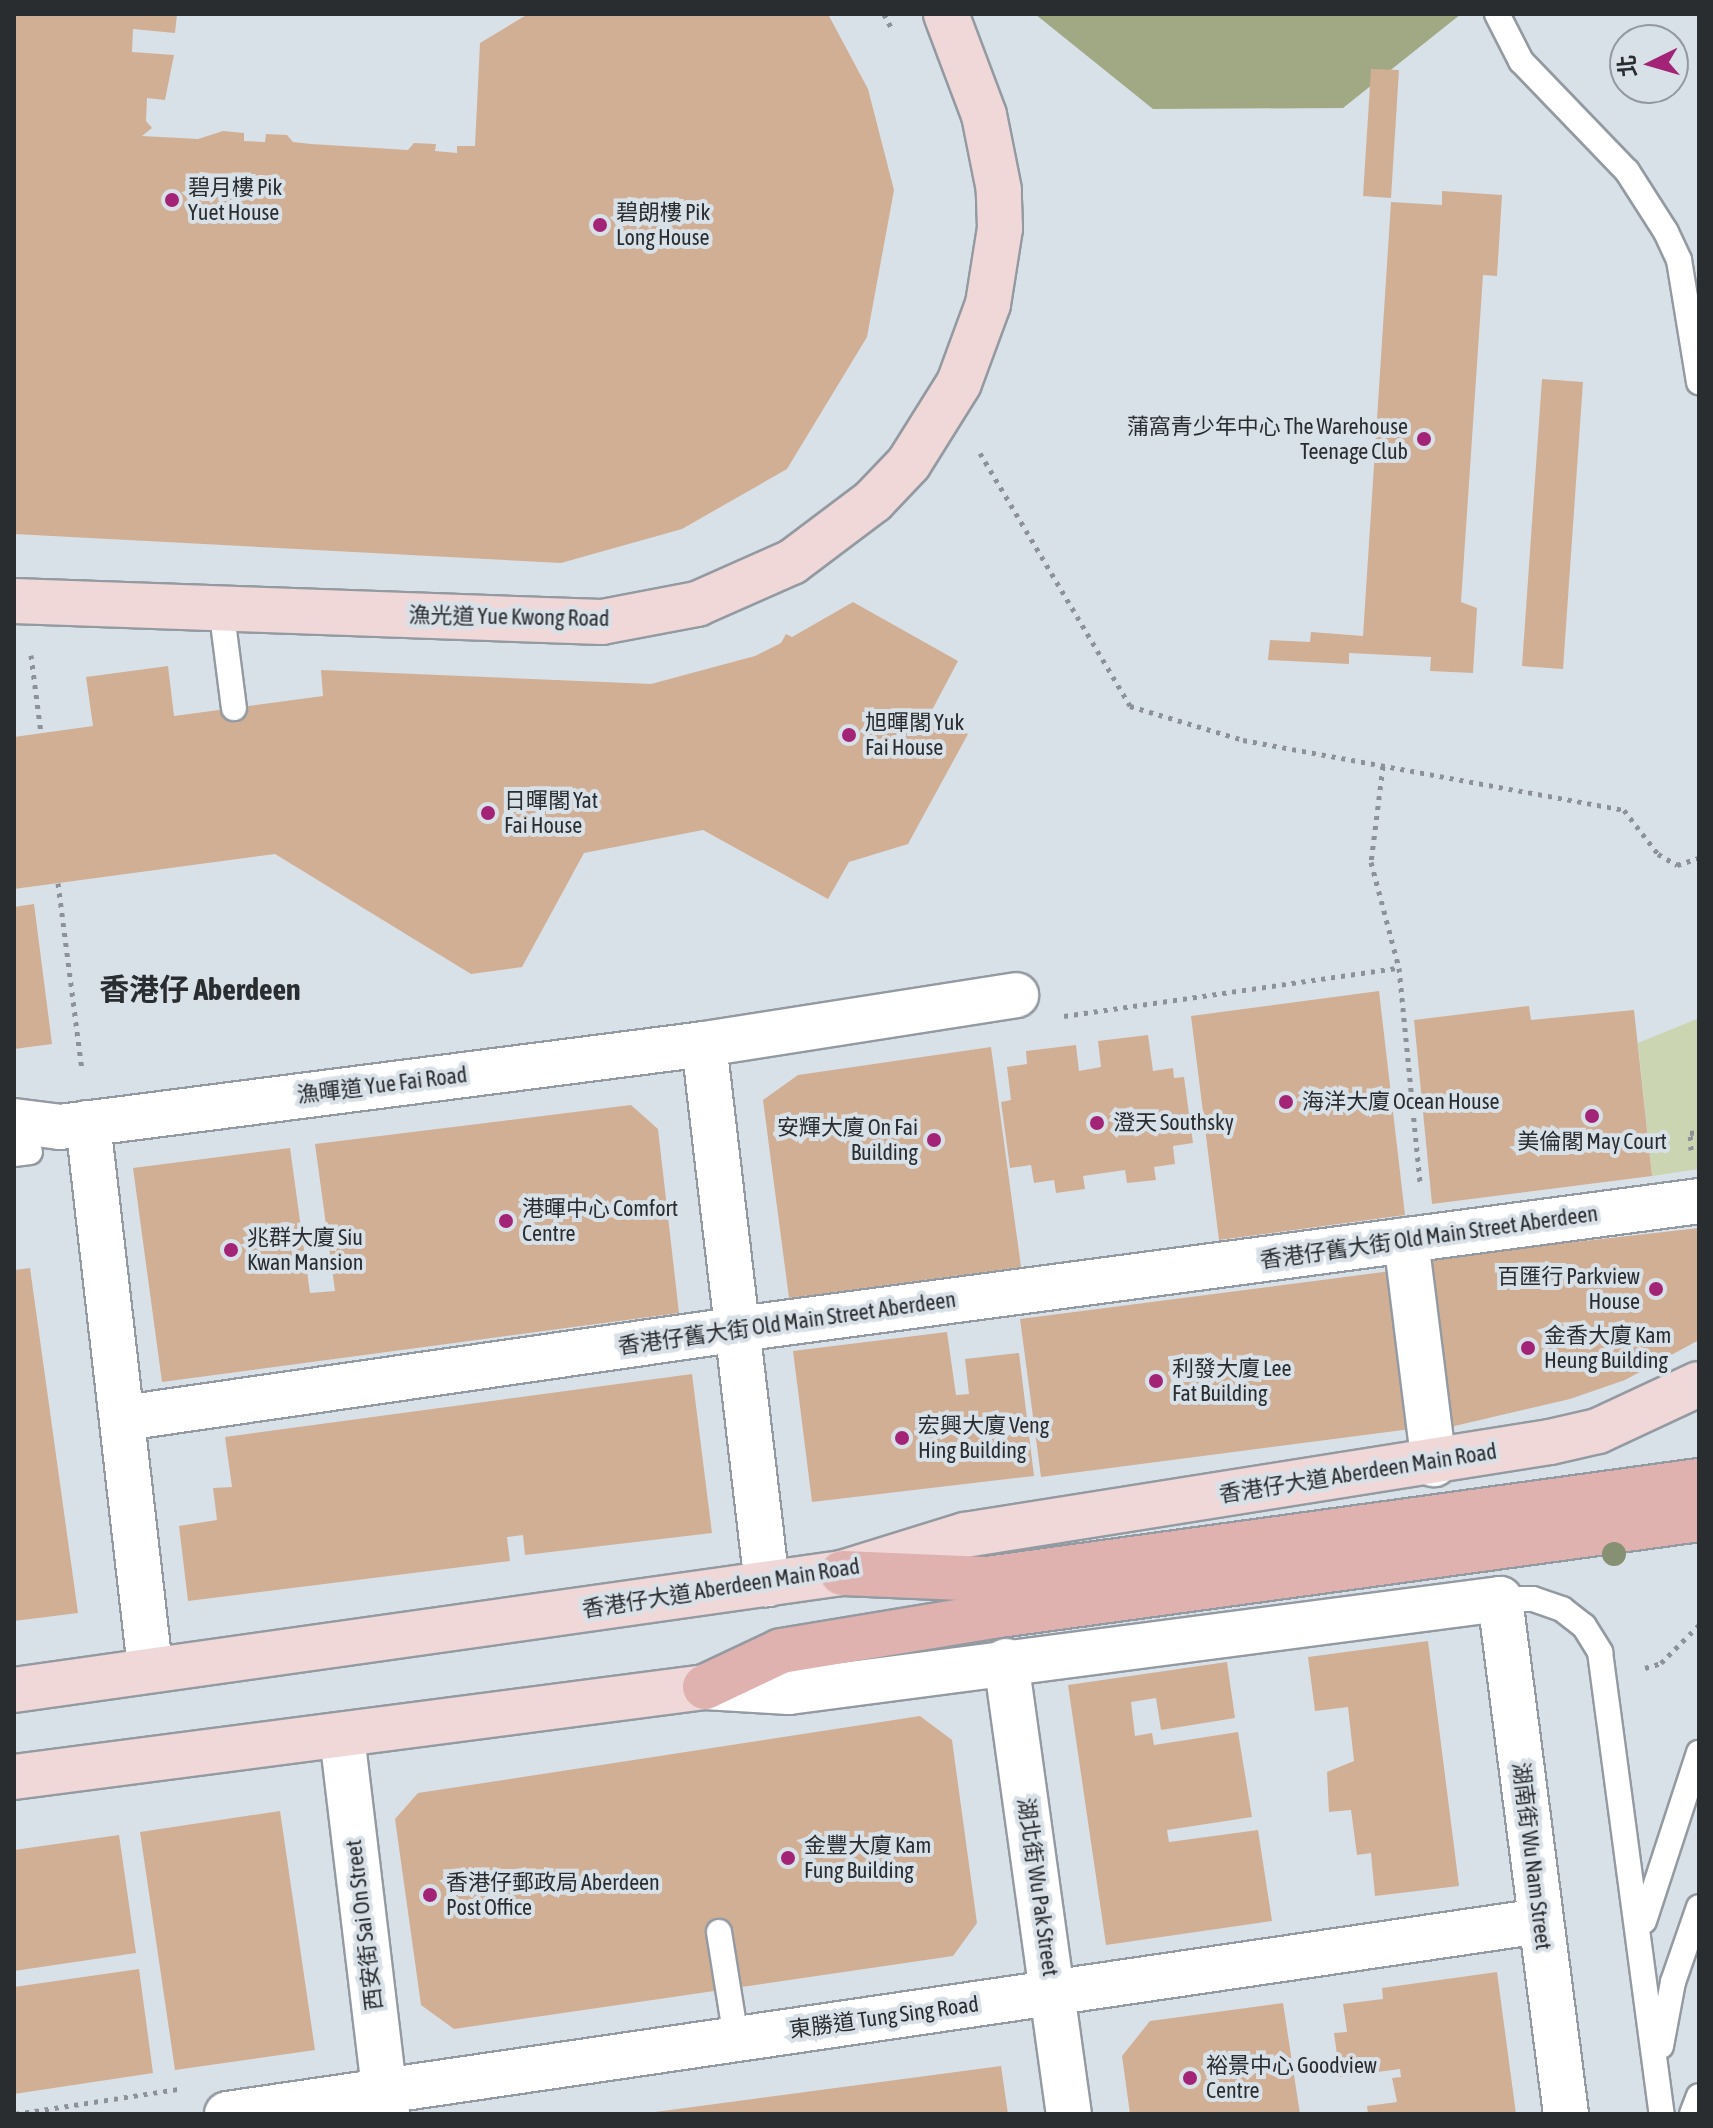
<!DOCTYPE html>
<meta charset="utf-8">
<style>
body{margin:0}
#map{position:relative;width:1713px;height:2128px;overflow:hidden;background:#d9e1e8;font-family:"Asap Condensed","Noto Sans TC",sans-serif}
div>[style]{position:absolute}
.green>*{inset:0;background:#ccd5b1}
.forest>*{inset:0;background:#a0a984}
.building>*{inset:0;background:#d1af95}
.path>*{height:5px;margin-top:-2.5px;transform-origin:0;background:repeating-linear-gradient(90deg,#8d9298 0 4px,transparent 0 10px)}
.roads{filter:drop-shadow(2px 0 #939aa1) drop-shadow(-2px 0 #939aa1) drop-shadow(0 2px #939aa1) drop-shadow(0 -2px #939aa1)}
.lane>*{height:24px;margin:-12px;padding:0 12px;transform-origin:12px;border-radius:12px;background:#fff}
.street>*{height:44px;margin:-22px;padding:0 22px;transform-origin:22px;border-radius:22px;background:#fff}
.secondary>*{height:44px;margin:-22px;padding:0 22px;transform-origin:22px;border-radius:22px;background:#efd8d7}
.primary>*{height:44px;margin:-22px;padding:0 22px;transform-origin:22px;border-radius:22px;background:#dfb2af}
.trees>*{width:24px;height:24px;margin:-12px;border-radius:50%;background:#869072}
.dots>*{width:22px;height:22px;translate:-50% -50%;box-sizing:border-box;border:4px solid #d9e1e8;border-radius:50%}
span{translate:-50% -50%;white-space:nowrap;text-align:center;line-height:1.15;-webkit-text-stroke:8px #d9e1e8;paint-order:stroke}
.poi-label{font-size:22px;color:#2a2d30}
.left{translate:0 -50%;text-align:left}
.right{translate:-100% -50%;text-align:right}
.street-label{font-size:22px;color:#2a2d30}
.district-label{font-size:30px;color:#2a2d30;font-weight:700}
.frame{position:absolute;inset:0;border:16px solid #2a2d30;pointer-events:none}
.north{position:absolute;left:1609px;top:24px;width:80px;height:80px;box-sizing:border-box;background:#d9e1e8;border:2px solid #93999e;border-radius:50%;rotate:265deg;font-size:22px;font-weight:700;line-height:32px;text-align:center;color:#2a2d30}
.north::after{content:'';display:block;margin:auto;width:28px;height:36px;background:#a32476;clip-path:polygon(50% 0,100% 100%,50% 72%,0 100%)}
</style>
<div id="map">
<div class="green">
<div style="clip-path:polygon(1699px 1018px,1699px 1169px,1652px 1176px,1638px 1043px)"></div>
</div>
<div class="forest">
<div style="clip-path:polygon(1035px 14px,1461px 14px,1343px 108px,1153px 109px)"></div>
</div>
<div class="building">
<div style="clip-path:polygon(14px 14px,177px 14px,175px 33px,133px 29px,132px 52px,174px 55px,165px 100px,147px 98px,146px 121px,152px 128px,142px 136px,198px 139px,223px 131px,244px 133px,244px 141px,265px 142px,266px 134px,287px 135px,293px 142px,311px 144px,408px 150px,414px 143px,436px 144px,435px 151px,457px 153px,457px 146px,475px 146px,480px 43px,528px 14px,828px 14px,868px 89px,894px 190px,867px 337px,787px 469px,682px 529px,561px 563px,14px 534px)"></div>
<div style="clip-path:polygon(1371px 69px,1399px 70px,1391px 198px,1363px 196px)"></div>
<div style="clip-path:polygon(1442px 191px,1502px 195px,1497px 276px,1483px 275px,1461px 602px,1477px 608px,1473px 673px,1430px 671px,1431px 657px,1349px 653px,1349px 664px,1268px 660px,1270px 640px,1310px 642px,1311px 632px,1363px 636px,1391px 202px,1442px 205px)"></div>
<div style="clip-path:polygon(1542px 379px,1583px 382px,1563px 669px,1522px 666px)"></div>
<div style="clip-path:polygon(853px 602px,958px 661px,930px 714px,968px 734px,908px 844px,849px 862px,828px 899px,703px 830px,584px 853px,522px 967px,471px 974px,275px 854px,14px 889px,14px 737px,93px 726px,86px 677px,168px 666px,174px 716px,323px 696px,321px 670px,651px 684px,755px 656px,781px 643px,786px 634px,792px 637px)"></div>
<div style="clip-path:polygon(34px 904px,52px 1044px,14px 1049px,14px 907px)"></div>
<div style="clip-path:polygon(1379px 991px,1405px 1215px,1219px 1240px,1191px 1016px)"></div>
<div style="clip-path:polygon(1529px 1006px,1531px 1020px,1634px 1010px,1652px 1176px,1432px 1204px,1414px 1020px)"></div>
<div style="clip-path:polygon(1148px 1035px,1153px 1071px,1173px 1068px,1174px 1078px,1184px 1077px,1193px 1143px,1173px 1146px,1175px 1164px,1154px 1167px,1156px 1180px,1127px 1183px,1125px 1170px,1083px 1176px,1085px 1189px,1056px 1193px,1054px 1180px,1034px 1183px,1031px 1165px,1010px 1168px,1001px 1102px,1011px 1100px,1007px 1067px,1027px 1064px,1026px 1051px,1076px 1045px,1079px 1071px,1101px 1067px,1098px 1041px)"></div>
<div style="clip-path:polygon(991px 1047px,1021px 1267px,789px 1298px,763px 1100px,798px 1075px)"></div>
<div style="clip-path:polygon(631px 1105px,658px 1129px,679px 1313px,162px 1382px,133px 1168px,290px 1148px,310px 1293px,335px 1291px,315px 1144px)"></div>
<div style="clip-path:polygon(1699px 1228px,1699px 1340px,1625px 1380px,1570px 1399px,1446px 1428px,1423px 1259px)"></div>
<div style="clip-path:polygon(30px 1268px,78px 1613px,14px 1621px,14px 1270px)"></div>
<div style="clip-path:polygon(1391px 1271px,1411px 1429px,1041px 1477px,1020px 1319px)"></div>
<div style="clip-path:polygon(947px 1332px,956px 1395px,969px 1394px,965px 1359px,1019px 1353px,1034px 1476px,812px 1502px,793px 1351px)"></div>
<div style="clip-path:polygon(692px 1374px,712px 1533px,525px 1555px,523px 1535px,507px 1537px,510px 1561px,188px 1601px,179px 1526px,217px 1520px,213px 1488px,232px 1487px,225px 1437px)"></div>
<div style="clip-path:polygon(1428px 1641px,1459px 1886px,1375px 1896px,1371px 1853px,1357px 1855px,1351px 1810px,1329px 1812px,1327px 1772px,1354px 1761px,1348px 1707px,1315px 1711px,1308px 1657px)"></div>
<div style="clip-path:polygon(1227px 1662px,1235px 1718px,1161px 1730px,1156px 1698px,1131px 1702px,1135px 1736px,1152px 1733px,1154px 1745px,1238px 1732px,1252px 1817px,1167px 1830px,1169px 1842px,1258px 1830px,1272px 1921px,1106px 1945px,1068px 1685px)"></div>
<div style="clip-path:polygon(920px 1716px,952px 1740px,977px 1923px,953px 1956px,454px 2029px,421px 2005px,395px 1819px,418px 1793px)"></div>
<div style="clip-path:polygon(280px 1811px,315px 2050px,175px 2070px,140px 1832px)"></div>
<div style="clip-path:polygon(119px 1835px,136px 1953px,14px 1971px,14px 1850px)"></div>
<div style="clip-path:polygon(139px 1969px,153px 2073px,14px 2094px,14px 1987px)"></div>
<div style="clip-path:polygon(1497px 1972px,1516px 2114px,1368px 2114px,1367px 2106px,1397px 2102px,1392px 2078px,1401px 2077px,1400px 2069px,1340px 2077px,1334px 2033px,1347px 2032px,1343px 2004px,1383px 1999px,1382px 1988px)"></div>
<div style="clip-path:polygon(1283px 2003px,1300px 2114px,1130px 2114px,1122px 2056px,1150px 2021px)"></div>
<div style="clip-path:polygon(1001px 2066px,1008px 2114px,655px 2114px,655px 2112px)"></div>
</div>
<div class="path">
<div style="left:884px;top:14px;width:15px;rotate:62deg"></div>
<div style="left:980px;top:453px;width:294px;rotate:59.3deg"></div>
<div style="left:1130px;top:706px;width:118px;rotate:16.7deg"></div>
<div style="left:1243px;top:740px;width:387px;rotate:10.4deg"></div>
<div style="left:1624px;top:810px;width:56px;rotate:52.3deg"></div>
<div style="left:1658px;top:854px;width:22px;rotate:30deg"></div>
<div style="left:1677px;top:865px;width:23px;rotate:-18deg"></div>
<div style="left:31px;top:655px;width:79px;rotate:82.7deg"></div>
<div style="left:1383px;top:766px;width:97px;rotate:97.1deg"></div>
<div style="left:1371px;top:862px;width:110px;rotate:75.2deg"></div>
<div style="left:1399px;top:968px;width:217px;rotate:84.4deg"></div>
<div style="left:58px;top:883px;width:189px;rotate:82.7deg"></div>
<div style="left:1064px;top:1016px;width:338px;rotate:-8.2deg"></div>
<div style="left:1691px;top:1150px;width:17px;rotate:-93deg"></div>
<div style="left:1690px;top:1133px;width:9px;rotate:-6deg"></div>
<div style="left:1645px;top:1668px;width:17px;rotate:-17deg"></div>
<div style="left:1661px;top:1663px;width:54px;rotate:-45deg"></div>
<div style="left:15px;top:2114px;width:166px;rotate:-8.7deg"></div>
</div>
<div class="roads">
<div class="lane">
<div style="left:1497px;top:14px;width:53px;rotate:62.9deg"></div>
<div style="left:1521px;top:61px;width:153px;rotate:46.1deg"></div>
<div style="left:1627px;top:171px;width:72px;rotate:57.4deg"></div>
<div style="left:1666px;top:232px;width:31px;rotate:65deg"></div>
<div style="left:1679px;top:260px;width:124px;rotate:80.7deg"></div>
<div style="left:221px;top:607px;width:102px;rotate:82.7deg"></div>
<div style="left:14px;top:1154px;width:16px;rotate:-7deg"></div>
<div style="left:1500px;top:1599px;width:33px"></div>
<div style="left:1533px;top:1599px;width:31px;rotate:19deg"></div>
<div style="left:1562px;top:1609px;width:28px;rotate:38deg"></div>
<div style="left:1584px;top:1626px;width:31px;rotate:58deg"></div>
<div style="left:1600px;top:1652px;width:466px;rotate:82.4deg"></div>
<div style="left:1644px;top:1921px;width:177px;rotate:-71.9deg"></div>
<div style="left:719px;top:1932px;width:107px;rotate:80.9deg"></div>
<div style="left:1661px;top:2046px;width:65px;rotate:-79.4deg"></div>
<div style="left:1673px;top:1982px;width:79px;rotate:-70.9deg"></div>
<div style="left:1692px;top:2114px;width:19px;rotate:-69deg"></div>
</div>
<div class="street">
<div style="left:704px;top:1044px;width:544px;rotate:83.35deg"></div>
<div style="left:14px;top:1121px;width:46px;rotate:7.4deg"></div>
<div style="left:60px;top:1127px;width:649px;rotate:-7.34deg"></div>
<div style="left:704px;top:1044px;width:316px;rotate:-8.9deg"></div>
<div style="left:88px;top:1123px;width:548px;rotate:83.5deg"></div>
<div style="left:1406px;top:1240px;width:226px;rotate:82.9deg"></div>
<div style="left:124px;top:1418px;width:621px;rotate:-8.23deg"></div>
<div style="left:739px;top:1329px;width:968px;rotate:-7.59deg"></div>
<div style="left:1006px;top:1661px;width:457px;rotate:82.1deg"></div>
<div style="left:705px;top:1687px;width:84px;rotate:3.4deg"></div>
<div style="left:789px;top:1692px;width:717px;rotate:-7.45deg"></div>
<div style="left:1500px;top:1599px;width:519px;rotate:82.7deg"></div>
<div style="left:342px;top:1736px;width:381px;rotate:83.2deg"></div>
<div style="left:227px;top:2114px;width:1327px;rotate:-8.36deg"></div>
</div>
<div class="secondary">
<div style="left:14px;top:601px;width:588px;rotate:2.05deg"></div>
<div style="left:602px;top:622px;width:97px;rotate:-10.7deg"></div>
<div style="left:697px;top:604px;width:104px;rotate:-23.9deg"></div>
<div style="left:792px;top:562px;width:101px;rotate:-37deg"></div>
<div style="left:873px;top:501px;width:52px;rotate:-46.5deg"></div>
<div style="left:909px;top:463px;width:94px;rotate:-58deg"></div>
<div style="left:959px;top:383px;width:84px;rotate:-69.8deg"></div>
<div style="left:988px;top:304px;width:77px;rotate:-81deg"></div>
<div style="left:1000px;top:228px;width:38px;rotate:-92deg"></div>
<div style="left:999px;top:190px;width:76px;rotate:-101.3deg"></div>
<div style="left:984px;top:115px;width:108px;rotate:-110.6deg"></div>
<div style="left:14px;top:1690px;width:836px;rotate:-8.04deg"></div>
<div style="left:842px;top:1573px;width:129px;rotate:-17.2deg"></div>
<div style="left:965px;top:1535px;width:592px;rotate:-9.03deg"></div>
<div style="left:1550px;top:1442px;width:49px;rotate:-12.9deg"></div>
<div style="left:1598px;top:1431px;width:111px;rotate:-25deg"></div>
<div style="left:14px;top:1777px;width:697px;rotate:-7.42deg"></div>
</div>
<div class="primary">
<div style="left:842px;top:1573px;width:145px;rotate:2.4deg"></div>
<div style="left:987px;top:1579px;width:719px;rotate:-7.84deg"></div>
<div style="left:705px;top:1687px;width:84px;rotate:-25.3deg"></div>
<div style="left:781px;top:1651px;width:214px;rotate:-9.4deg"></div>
<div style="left:992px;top:1616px;width:714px;rotate:-7.81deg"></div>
</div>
</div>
<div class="trees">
<div style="left:1614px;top:1554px"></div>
</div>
<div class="dots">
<div style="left:172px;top:200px;background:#a32476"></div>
<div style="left:600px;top:225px;background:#a32476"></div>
<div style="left:1424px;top:439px;background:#a32476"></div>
<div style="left:849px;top:735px;background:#a32476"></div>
<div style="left:488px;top:813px;background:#a32476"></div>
<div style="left:1286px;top:1102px;background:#a32476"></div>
<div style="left:1592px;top:1116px;background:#a32476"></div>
<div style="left:1097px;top:1123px;background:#a32476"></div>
<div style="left:934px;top:1140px;background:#a32476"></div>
<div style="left:506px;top:1221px;background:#a32476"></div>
<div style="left:231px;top:1250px;background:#a32476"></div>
<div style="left:1656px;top:1289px;background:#a32476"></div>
<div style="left:1528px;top:1348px;background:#a32476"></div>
<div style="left:1156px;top:1381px;background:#a32476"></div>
<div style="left:902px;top:1438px;background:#a32476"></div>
<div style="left:788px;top:1858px;background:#a32476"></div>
<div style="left:430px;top:1895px;background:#a32476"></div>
<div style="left:1190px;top:2078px;background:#a32476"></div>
</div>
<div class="poi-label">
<span class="left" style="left:188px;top:200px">碧月樓 Pik<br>Yuet House</span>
<span class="left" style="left:616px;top:225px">碧朗樓 Pik<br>Long House</span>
<span class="right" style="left:1408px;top:439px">蒲窩青少年中心 The Warehouse<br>Teenage Club</span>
<span class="left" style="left:865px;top:735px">旭暉閣 Yuk<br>Fai House</span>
<span class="left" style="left:504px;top:813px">日暉閣 Yat<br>Fai House</span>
<span class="left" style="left:1302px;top:1102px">海洋大廈 Ocean House</span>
<span class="left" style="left:1113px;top:1123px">澄天 Southsky</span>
<span class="right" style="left:918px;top:1140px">安輝大廈 On Fai<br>Building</span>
<span style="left:1592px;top:1142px">美倫閣 May Court</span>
<span class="left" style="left:522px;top:1221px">港暉中心 Comfort<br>Centre</span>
<span class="left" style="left:247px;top:1250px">兆群大廈 Siu<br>Kwan Mansion</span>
<span class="right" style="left:1640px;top:1289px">百匯行 Parkview<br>House</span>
<span class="left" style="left:1544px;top:1348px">金香大廈 Kam<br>Heung Building</span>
<span class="left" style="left:1172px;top:1381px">利發大廈 Lee<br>Fat Building</span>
<span class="left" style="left:918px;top:1438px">宏興大廈 Veng<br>Hing Building</span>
<span class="left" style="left:804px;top:1858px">金豐大廈 Kam<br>Fung Building</span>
<span class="left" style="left:446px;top:1895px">香港仔郵政局 Aberdeen<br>Post Office</span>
<span class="left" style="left:1206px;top:2078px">裕景中心 Goodview<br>Centre</span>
</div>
<div class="street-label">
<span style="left:509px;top:617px;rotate:1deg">漁光道 Yue Kwong Road</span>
<span style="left:382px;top:1085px;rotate:-7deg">漁暉道 Yue Fai Road</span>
<span style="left:1429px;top:1237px;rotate:-8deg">香港仔舊大街 Old Main Street Aberdeen</span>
<span style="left:787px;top:1323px;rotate:-8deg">香港仔舊大街 Old Main Street Aberdeen</span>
<span style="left:1358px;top:1473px;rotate:-9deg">香港仔大道 Aberdeen Main Road</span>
<span style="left:721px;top:1588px;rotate:-9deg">香港仔大道 Aberdeen Main Road</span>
<span style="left:1532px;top:1856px;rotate:83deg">湖南街 Wu Nam Street</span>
<span style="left:1038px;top:1887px;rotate:82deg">湖北街 Wu Pak Street</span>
<span style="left:364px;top:1925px;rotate:-97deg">西安街 Sai On Street</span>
<span style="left:884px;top:2017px;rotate:-8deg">東勝道 Tung Sing Road</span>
</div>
<div class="district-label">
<span style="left:200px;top:989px">香港仔 Aberdeen</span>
</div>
<div class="frame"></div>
<div class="north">北</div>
</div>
